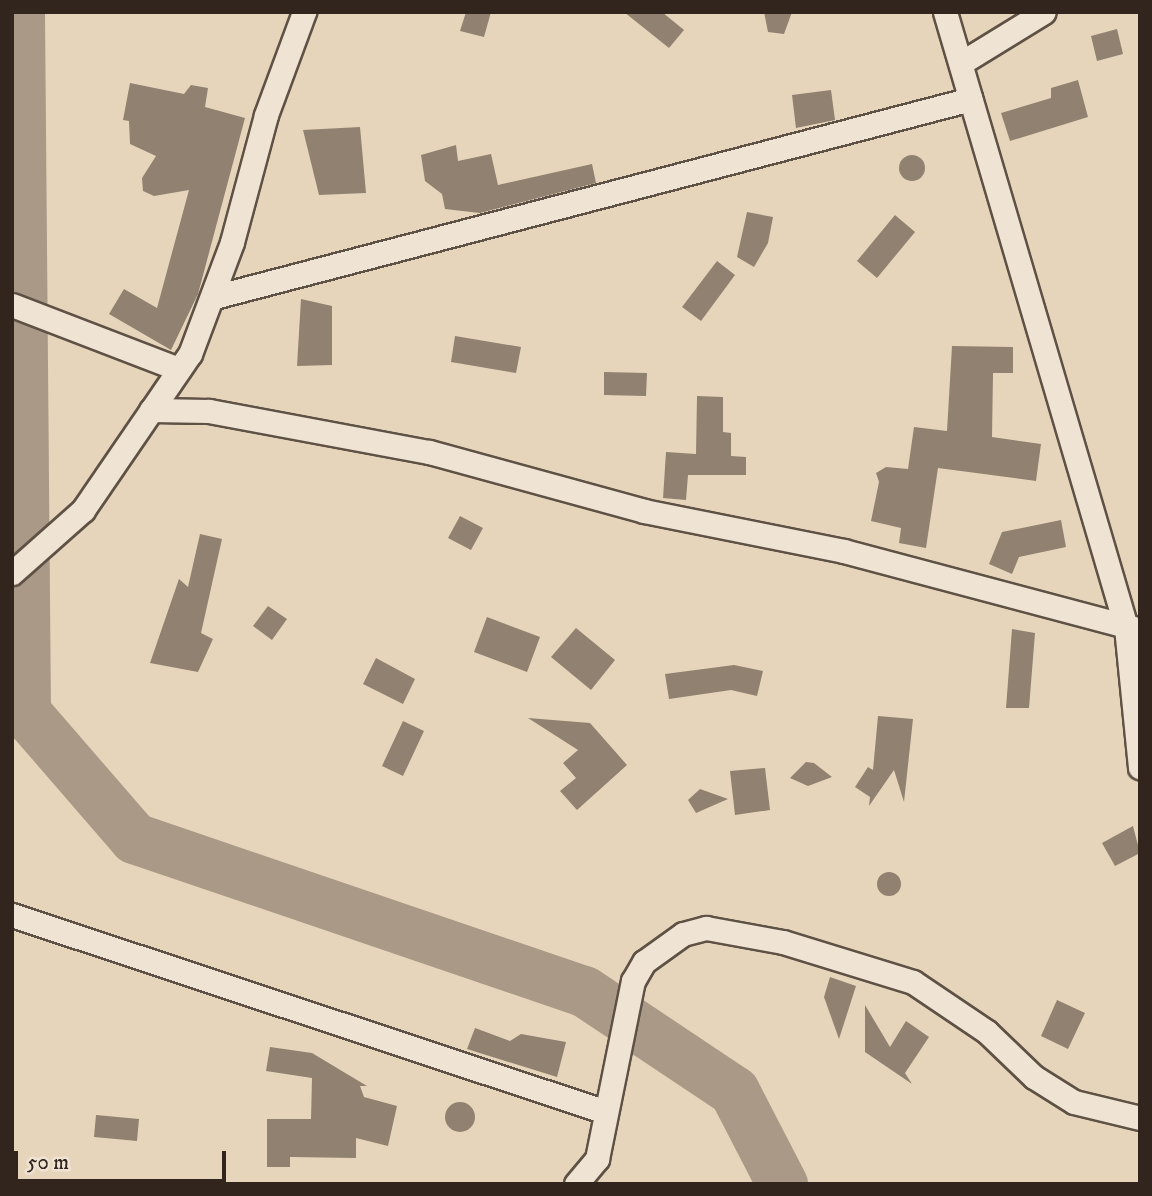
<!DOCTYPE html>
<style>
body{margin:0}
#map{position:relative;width:1152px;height:1196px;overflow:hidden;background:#e7d5bb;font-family:"IM FELL DW Pica",serif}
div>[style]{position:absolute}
.river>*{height:51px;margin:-25.5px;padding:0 25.5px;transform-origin:25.5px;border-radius:25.5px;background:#a99986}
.building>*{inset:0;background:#908170}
.round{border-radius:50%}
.roads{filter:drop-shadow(2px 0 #5e5145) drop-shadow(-2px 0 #5e5145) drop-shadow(0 2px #5e5145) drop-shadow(0 -2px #5e5145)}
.minor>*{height:23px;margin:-11.5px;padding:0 11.5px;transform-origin:11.5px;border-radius:11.5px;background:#efe4d3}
span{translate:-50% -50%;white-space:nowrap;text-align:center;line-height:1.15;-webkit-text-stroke:5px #efe4d3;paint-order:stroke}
.frame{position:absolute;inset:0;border:14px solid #31251e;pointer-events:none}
.scale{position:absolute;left:14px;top:1151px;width:212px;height:32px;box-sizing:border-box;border:4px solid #31251e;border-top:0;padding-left:9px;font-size:21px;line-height:24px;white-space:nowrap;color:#31251e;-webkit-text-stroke:5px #efe4d3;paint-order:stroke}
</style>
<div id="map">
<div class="river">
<div style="left:19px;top:12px;width:700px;rotate:89.51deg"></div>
<div style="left:25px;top:712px;width:167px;rotate:49.1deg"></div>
<div style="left:134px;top:838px;width:475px;rotate:18.8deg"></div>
<div style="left:584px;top:991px;width:180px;rotate:33.7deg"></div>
<div style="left:734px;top:1091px;width:105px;rotate:62.7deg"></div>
</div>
<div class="building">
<div style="clip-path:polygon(466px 12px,491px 12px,484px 37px,460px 31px)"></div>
<div style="clip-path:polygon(624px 12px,662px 12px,684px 30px,669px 48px)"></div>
<div style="clip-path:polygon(764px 12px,792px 12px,784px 34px,768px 32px)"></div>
<div style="clip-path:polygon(1117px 29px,1123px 54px,1097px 61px,1091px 36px)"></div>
<div style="clip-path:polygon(1078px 80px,1088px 117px,1010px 141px,1001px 113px,1051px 98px,1051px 88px)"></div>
<div style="clip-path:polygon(130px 83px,184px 94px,191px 85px,208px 88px,205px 107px,245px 118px,198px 294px,171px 350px,109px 314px,124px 289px,157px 308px,189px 190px,154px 196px,143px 191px,142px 178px,156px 156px,130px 144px,129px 121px,123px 120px)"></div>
<div style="clip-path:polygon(831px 90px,835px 120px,796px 128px,792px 95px)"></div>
<div style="clip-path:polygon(360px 127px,366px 193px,319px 195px,303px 130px)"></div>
<div style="clip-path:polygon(456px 145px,458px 161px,491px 154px,498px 185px,592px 164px,596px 183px,480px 213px,445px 209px,442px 194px,425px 181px,421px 155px)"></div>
<div class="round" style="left:899px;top:155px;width:26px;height:26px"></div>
<div style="clip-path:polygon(747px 212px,773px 217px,768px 243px,754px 267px,737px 257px)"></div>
<div style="clip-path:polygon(895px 215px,915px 232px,877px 278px,857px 261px)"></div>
<div style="clip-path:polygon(717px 261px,735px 275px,701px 321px,682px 307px)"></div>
<div style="clip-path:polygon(301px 299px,332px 306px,332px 365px,297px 366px)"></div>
<div style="clip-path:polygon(455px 336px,521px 347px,516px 373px,451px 362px)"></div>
<div style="clip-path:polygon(952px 346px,1013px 347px,1013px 373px,993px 373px,992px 437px,1041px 444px,1036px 481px,938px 468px,926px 548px,899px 543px,901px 528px,871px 521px,879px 482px,876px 473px,886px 467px,908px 469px,914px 427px,947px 431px)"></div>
<div style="clip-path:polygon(604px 372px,647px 373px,646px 396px,604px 395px)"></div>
<div style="clip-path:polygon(697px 396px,723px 397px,723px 432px,731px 433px,731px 456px,746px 457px,746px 475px,688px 475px,686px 500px,663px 498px,666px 452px,696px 454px)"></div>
<div style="clip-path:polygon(460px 516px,483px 528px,471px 550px,448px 538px)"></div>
<div style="clip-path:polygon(1061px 520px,1066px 547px,1019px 557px,1012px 574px,989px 564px,1002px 532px)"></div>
<div style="clip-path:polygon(200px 534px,222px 539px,201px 633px,213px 639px,198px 672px,150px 663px,179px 579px,188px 587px)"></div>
<div style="clip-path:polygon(268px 606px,287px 619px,272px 640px,253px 626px)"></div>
<div style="clip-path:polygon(487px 617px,540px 637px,527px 672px,474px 652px)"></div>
<div style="clip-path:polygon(576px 628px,615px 660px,591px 690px,551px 657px)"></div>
<div style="clip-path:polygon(1012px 629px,1035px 633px,1029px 708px,1006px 708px)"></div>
<div style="clip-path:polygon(376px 658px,415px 679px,403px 704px,363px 684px)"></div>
<div style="clip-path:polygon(734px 665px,763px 671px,757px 696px,731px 690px,669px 699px,665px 674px)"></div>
<div style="clip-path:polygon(878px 716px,913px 719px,904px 802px,894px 770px,869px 806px,870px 797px,855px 787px,868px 767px,873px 770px)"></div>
<div style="clip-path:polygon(528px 718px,590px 723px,627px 765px,577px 810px,560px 791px,576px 778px,563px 763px,578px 750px)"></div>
<div style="clip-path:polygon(403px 721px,424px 731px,403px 776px,382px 766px)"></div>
<div style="clip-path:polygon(806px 762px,814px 763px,832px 777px,808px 786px,790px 778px)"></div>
<div style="clip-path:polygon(765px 768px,770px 810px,735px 815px,730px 771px)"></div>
<div style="clip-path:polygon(700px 789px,728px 799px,696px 813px,688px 800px)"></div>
<div style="clip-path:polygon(1133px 826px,1140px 853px,1115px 866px,1102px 843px)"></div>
<div class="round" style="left:877px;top:872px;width:24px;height:24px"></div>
<div style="clip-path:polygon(830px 977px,856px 986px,839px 1039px,824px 997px)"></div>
<div style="clip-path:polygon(1057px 1000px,1085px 1013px,1068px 1049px,1041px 1036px)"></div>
<div style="clip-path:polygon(865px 1005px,890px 1047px,906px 1021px,929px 1037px,905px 1073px,912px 1084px,865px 1052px)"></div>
<div style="clip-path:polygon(475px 1028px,510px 1041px,521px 1034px,566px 1042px,557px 1077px,467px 1049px)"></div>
<div style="clip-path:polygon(270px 1047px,312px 1053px,367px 1086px,360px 1086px,364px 1097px,397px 1106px,388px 1146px,356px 1138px,356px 1158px,290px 1157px,290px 1167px,267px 1167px,267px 1119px,311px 1119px,312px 1078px,266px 1071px)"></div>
<div class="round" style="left:445px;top:1102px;width:30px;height:30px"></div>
<div style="clip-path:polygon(96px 1115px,139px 1119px,137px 1141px,94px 1137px)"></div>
</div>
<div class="roads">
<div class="minor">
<div style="left:945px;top:12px;width:641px;rotate:73.6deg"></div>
<div style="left:1126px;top:627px;width:141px;rotate:84.3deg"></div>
<div style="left:961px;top:63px;width:97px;rotate:-31.6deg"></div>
<div style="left:214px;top:297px;width:782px;rotate:-14.66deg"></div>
<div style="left:12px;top:305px;width:179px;rotate:21deg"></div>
<div style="left:151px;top:410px;width:58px;rotate:1deg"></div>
<div style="left:209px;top:411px;width:224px;rotate:10.6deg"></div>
<div style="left:429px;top:452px;width:223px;rotate:15.3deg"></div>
<div style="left:644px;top:511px;width:204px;rotate:11.3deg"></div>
<div style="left:844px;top:551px;width:306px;rotate:14.9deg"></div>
<div style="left:12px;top:573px;width:95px;rotate:-41.6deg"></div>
<div style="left:83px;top:510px;width:189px;rotate:-55.6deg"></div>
<div style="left:190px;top:354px;width:120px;rotate:-69.4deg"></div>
<div style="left:232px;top:242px;width:131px;rotate:-75deg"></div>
<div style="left:266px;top:115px;width:110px;rotate:-69.7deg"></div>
<div style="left:12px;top:915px;width:623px;rotate:18.35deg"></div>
<div style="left:576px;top:1184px;width:33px;rotate:-50deg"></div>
<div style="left:597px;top:1159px;width:182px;rotate:-78.6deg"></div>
<div style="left:633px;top:981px;width:22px;rotate:-60deg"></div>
<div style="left:644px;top:962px;width:48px;rotate:-35.7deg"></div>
<div style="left:683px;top:934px;width:24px;rotate:-15deg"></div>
<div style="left:706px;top:928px;width:78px;rotate:10.3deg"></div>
<div style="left:783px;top:942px;width:136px;rotate:17.1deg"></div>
<div style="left:913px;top:982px;width:89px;rotate:34deg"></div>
<div style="left:987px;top:1032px;width:65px;rotate:43.8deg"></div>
<div style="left:1034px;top:1077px;width:47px;rotate:32deg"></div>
<div style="left:1074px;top:1102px;width:68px;rotate:13.6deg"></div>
</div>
</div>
<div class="frame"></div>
<div class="scale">50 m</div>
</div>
